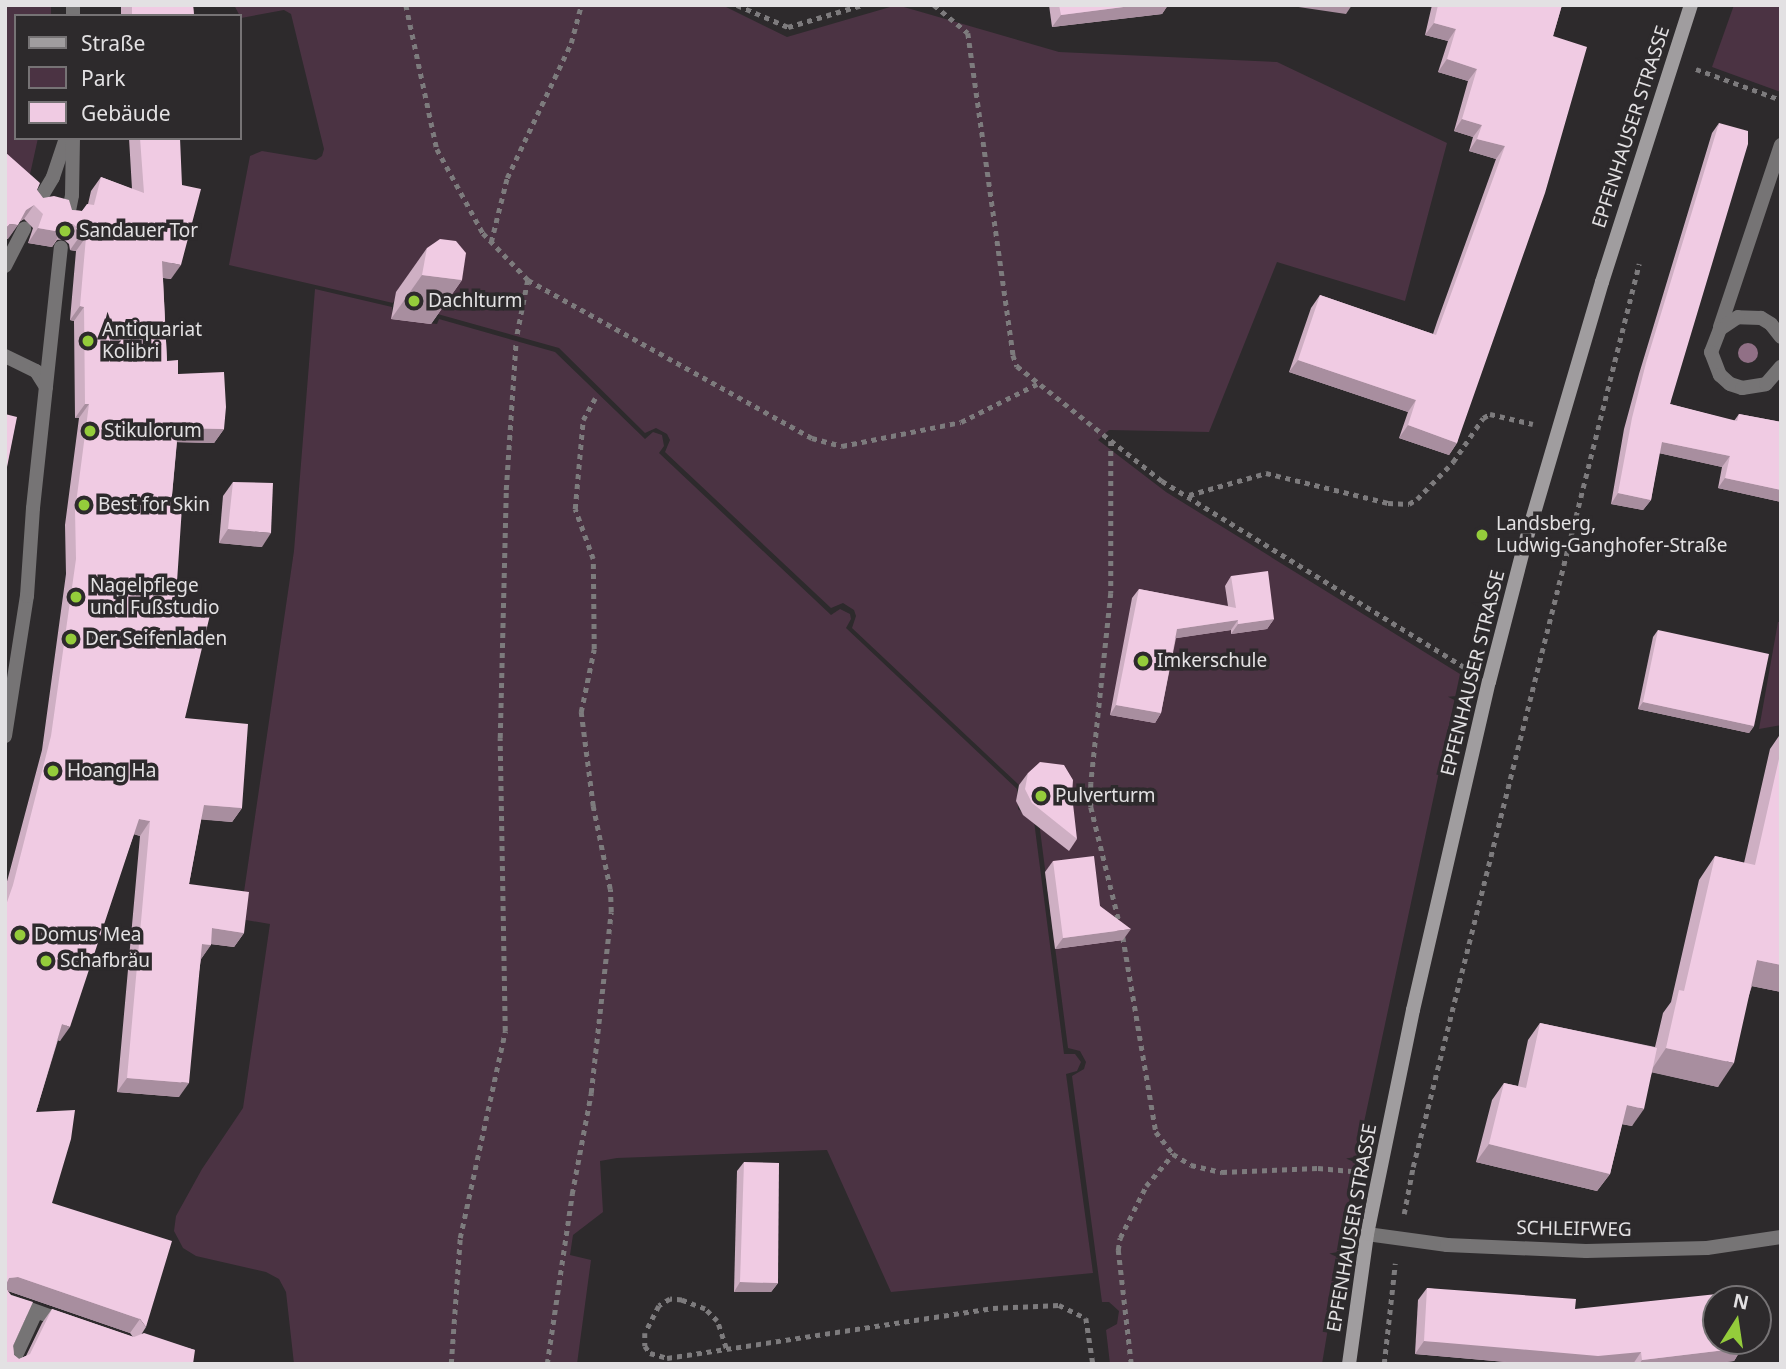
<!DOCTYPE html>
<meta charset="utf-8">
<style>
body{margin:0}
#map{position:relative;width:1786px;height:1369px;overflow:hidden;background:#2d2a2c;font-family:"Noto Sans",sans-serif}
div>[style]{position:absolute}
.green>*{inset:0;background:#4b3343}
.path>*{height:4.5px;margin-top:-2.25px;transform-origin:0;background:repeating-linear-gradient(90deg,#7d7b7d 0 5px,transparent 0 10px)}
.lane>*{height:14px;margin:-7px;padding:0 7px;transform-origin:7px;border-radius:7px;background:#767475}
.street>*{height:14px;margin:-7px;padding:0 7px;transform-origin:7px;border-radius:7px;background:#767475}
.secondary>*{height:14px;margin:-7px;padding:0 7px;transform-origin:7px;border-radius:7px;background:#a09d9f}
.trees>*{width:20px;height:20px;margin:-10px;border-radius:50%;background:#917086}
.wall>*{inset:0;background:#ceafc3}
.shaded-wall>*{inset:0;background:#a88e9f}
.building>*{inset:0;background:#f0cbe3}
.dots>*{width:19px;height:19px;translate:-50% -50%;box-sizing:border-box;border:4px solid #2d2a2c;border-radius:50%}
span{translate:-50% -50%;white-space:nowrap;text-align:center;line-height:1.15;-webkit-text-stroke:7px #2d2a2c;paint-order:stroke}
.street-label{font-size:19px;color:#e3e1e3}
.poi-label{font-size:19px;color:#e3e1e3}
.left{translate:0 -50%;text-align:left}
.frame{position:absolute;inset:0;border:7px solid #e3e1e3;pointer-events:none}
.legend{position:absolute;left:14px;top:14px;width:228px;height:126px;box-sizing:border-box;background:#2d2a2c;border:2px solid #767375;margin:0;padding:9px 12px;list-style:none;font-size:21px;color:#e3e1e3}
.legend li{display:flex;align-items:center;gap:14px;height:35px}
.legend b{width:35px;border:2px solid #767375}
.north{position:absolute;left:1702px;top:1285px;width:70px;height:70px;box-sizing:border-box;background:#2d2a2c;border:2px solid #767375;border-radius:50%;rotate:12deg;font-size:19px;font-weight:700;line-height:28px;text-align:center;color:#e3e1e3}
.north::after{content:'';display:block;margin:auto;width:24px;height:32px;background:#94cc3b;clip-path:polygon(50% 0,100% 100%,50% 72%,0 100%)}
</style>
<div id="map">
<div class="green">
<div style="clip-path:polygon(5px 5px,51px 5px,51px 16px,16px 16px,16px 138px,38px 138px,27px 188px,5px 168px)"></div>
<div style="clip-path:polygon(234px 5px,722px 5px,787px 37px,897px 5px,1059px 52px,1277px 62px,1447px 143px,1405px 301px,1277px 262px,1209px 432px,1109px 430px,1098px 440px,1166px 492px,1460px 674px,1357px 1155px,1322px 1364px,1110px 1364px,1106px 1330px,1117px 1324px,1119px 1311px,1109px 1302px,1102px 1302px,1072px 1076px,1084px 1069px,1086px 1062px,1080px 1051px,1068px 1048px,1039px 822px,1024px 779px,1019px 785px,852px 628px,856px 616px,854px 610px,843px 603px,831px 608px,665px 452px,670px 440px,667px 434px,656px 428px,645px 433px,559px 348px,434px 313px,402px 287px,393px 303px,229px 265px,250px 156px,262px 151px,316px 160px,322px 156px,324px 149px,291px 14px,284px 10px,241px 18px)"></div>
<div style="clip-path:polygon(1734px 5px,1781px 5px,1781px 92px,1712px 67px)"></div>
<div style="clip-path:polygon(315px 289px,392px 307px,392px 319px,437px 324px,439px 319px,555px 352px,645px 439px,653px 432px,662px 435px,664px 446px,659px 453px,831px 615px,840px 609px,850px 614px,851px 619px,846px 628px,1017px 789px,1018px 809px,1034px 821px,1064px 1054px,1075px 1054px,1081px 1062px,1077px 1071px,1066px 1074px,1093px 1273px,891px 1292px,827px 1150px,617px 1158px,600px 1161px,603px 1212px,573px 1235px,570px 1255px,591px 1260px,577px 1364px,294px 1364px,286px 1292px,279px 1279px,266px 1272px,196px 1256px,183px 1248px,174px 1231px,176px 1216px,202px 1169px,243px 1108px,270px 924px,240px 919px,294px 551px)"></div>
<div style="clip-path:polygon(1778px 622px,1781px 622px,1781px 725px,1759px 729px)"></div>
</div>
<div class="path">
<div style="left:406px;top:5px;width:147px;rotate:77.9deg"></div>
<div style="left:437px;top:149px;width:96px;rotate:61.3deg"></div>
<div style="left:483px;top:233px;width:65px;rotate:46.2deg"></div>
<div style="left:528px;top:280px;width:57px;rotate:101.1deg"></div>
<div style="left:737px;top:5px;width:56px;rotate:23.3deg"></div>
<div style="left:788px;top:27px;width:77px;rotate:-16.6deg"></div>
<div style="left:934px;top:5px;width:44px;rotate:39.5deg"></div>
<div style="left:968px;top:33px;width:325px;rotate:82deg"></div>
<div style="left:1013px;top:355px;width:12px;rotate:70deg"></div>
<div style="left:1017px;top:366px;width:185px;rotate:38.4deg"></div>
<div style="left:1162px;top:481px;width:357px;rotate:31.6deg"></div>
<div style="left:1696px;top:69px;width:90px;rotate:20deg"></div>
<div style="left:491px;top:242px;width:66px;rotate:-76deg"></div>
<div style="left:507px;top:178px;width:149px;rotate:-64.6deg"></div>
<div style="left:571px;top:43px;width:39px;rotate:-75deg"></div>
<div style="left:528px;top:280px;width:325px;rotate:29.1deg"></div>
<div style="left:812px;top:438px;width:31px;rotate:15deg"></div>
<div style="left:842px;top:446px;width:121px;rotate:-11.4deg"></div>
<div style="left:961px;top:422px;width:85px;rotate:-26.6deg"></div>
<div style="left:1111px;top:441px;width:152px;rotate:90deg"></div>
<div style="left:1111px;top:593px;width:191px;rotate:96deg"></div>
<div style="left:1091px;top:783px;width:24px;rotate:90deg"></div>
<div style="left:1091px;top:807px;width:122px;rotate:76.2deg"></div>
<div style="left:1189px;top:495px;width:80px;rotate:-15.9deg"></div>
<div style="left:1266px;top:473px;width:126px;rotate:13.8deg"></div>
<div style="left:1388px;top:503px;width:21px;rotate:3deg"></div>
<div style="left:1409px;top:504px;width:9px;rotate:-32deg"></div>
<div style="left:1417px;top:499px;width:52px;rotate:-45.8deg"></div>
<div style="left:1453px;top:462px;width:53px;rotate:-55.7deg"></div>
<div style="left:1483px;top:418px;width:8px;rotate:-30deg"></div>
<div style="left:1490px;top:414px;width:44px;rotate:13.1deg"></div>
<div style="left:1123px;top:937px;width:198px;rotate:80.4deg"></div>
<div style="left:1156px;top:1132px;width:28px;rotate:52deg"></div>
<div style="left:1173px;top:1154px;width:21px;rotate:31deg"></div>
<div style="left:1191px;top:1165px;width:32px;rotate:13deg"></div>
<div style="left:1222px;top:1172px;width:96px;rotate:-2.4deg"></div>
<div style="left:1318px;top:1168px;width:36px;rotate:5deg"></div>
<div style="left:1404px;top:1214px;width:48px;rotate:-79.2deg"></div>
<div style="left:1413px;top:1167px;width:931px;rotate:-75.95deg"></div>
<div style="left:726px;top:1348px;width:28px;rotate:-108deg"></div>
<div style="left:717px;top:1321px;width:17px;rotate:-135deg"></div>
<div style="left:705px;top:1309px;width:25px;rotate:-159deg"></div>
<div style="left:682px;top:1300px;width:12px;rotate:-175deg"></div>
<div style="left:670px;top:1299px;width:13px;rotate:148deg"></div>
<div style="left:659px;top:1306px;width:30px;rotate:117deg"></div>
<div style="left:645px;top:1333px;width:13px;rotate:90deg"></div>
<div style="left:645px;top:1346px;width:9px;rotate:54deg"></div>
<div style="left:650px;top:1353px;width:18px;rotate:16deg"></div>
<div style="left:667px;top:1358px;width:330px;rotate:-8.7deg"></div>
<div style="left:993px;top:1308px;width:66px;rotate:-2.6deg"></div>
<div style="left:1059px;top:1305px;width:30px;rotate:26deg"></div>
<div style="left:1086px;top:1318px;width:47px;rotate:81.3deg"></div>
<div style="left:451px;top:1364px;width:126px;rotate:-85.9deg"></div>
<div style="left:460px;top:1238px;width:212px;rotate:-77.7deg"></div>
<div style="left:505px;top:1031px;width:293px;rotate:-91deg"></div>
<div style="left:500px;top:738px;width:248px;rotate:-88.6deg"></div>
<div style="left:506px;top:490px;width:149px;rotate:-86.2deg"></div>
<div style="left:547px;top:1364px;width:172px;rotate:-81.6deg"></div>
<div style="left:572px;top:1194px;width:103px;rotate:-79.3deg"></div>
<div style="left:591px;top:1093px;width:182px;rotate:-83.7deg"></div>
<div style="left:611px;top:912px;width:23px;rotate:-92deg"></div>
<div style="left:610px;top:889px;width:85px;rotate:-101.6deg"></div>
<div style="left:593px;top:806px;width:95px;rotate:-97.3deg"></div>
<div style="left:581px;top:712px;width:64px;rotate:-78.3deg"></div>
<div style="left:594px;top:649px;width:90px;rotate:-90.6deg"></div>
<div style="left:593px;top:559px;width:53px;rotate:-109.8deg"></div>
<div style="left:575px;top:509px;width:89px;rotate:-84.9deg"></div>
<div style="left:583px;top:420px;width:25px;rotate:-61deg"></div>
<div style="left:1131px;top:1364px;width:115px;rotate:-96.5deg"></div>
<div style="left:1118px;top:1250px;width:12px;rotate:-81deg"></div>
<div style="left:1120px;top:1238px;width:58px;rotate:-63.4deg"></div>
<div style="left:1146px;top:1186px;width:42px;rotate:-49.8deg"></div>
<div style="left:1384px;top:1364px;width:101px;rotate:-83.7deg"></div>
</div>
<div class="lane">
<div style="left:5px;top:1300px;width:62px;rotate:19.9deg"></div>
<div style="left:12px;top:1364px;width:57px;rotate:-65.2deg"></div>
</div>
<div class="street">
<div style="left:73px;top:16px;width:11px;rotate:-90deg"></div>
<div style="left:37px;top:204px;width:31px;rotate:-59deg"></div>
<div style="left:53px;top:177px;width:41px;rotate:-71.6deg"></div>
<div style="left:68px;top:216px;width:21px;rotate:-79deg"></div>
<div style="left:72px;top:195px;width:57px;rotate:-89deg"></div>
<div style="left:5px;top:266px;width:42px;rotate:-62.8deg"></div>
<div style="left:1720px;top:327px;width:192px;rotate:-71.5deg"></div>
<div style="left:1781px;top:337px;width:16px;rotate:-128deg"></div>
<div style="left:1771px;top:324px;width:12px;rotate:-149deg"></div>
<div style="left:1761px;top:318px;width:23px;rotate:-178deg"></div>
<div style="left:1738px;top:317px;width:22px;rotate:146deg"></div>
<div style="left:1720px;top:329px;width:25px;rotate:111deg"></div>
<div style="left:1711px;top:352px;width:25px;rotate:69deg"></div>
<div style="left:1720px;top:375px;width:13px;rotate:42deg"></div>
<div style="left:1730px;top:384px;width:13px;rotate:18deg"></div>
<div style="left:1742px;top:388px;width:24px;rotate:-9deg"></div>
<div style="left:1766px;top:384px;width:23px;rotate:-49deg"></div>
<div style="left:5px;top:356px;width:34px;rotate:26deg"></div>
<div style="left:36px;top:371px;width:19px;rotate:58deg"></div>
<div style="left:5px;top:736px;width:142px;rotate:-81.1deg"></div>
<div style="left:27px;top:596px;width:88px;rotate:-86.1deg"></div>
<div style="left:33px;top:508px;width:262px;rotate:-83.9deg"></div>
<div style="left:1367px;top:1234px;width:81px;rotate:7.8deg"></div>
<div style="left:1447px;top:1245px;width:139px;rotate:2.5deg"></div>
<div style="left:1586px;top:1251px;width:121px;rotate:-1.4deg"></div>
<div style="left:1707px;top:1248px;width:75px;rotate:-8.5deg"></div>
</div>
<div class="secondary">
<div style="left:1349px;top:1364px;width:131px;rotate:-82.1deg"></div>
<div style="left:1367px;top:1234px;width:229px;rotate:-78.4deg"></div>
<div style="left:1413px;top:1010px;width:337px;rotate:-77deg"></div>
<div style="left:1489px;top:682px;width:139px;rotate:-75.5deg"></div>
<div style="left:1524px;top:547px;width:276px;rotate:-73.6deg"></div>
<div style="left:1602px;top:282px;width:291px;rotate:-72.2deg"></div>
</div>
<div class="trees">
<div style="left:1748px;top:353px"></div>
</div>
<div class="wall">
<div style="clip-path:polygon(121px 5px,193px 5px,194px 16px,121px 16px)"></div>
<div style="clip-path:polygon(1049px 5px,1168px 5px,1162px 14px,1052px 27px)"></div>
<div style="clip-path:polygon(1432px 5px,1562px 5px,1553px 36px,1457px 443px,1449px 455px,1399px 438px,1408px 412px,1289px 372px,1311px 308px,1320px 295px,1433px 334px,1437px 322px,1496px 159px,1469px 151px,1473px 137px,1454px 131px,1468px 81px,1438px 72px,1448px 41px,1425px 35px)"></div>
<div style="clip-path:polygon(1719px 123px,1670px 404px,1734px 421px,1739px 414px,1781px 422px,1781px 502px,1718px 488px,1722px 467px,1659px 453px,1651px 500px,1643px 510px,1611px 504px,1624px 429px,1639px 374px,1712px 133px)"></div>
<div style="clip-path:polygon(evenodd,129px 138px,198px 138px,180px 139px,171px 279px,163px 278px,167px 361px,224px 429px,214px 443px,177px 442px,171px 506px,175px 612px,185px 718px,242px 808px,232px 822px,201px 819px,189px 884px,244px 933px,234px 947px,211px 944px,201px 959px,179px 1097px,117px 1092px,140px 836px,134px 834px,60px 1041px,58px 1040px,36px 1112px,52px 1203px,146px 1327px,141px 1335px,195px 1350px,5px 1364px,5px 889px,42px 750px,66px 574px,65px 525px,79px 418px,75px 418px,74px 321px,70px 320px,76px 251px,70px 250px,69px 244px,63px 239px,57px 240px,52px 247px,28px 243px,33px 228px,24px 219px,19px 222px,8px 239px,37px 190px,43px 198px,72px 210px,82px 211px,88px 204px,91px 191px,101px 177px,132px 189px,129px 138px,8px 1291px,130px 1333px,133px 1337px,52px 1309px,42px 1323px,26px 1356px,19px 1359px,14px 1355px,8px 1291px)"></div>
<div style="clip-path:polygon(427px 248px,462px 280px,431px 324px,391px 319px,396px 292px)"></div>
<div style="clip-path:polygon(233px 482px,262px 547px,219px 543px,223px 496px)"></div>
<div style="clip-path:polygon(1231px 576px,1274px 619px,1267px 629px,1231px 634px,1231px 630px,1176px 638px,1161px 713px,1155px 723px,1110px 715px,1132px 598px,1139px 589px,1228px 606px,1225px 586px)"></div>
<div style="clip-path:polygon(1658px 630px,1754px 726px,1749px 733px,1638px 709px,1653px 637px)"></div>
<div style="clip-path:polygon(1781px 733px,1781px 992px,1752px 986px,1718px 1087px,1652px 1072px,1632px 1126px,1622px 1124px,1610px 1174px,1597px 1191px,1476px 1162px,1492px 1100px,1504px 1083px,1518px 1086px,1528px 1040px,1540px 1023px,1655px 1047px,1663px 1013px,1671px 1002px,1699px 880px,1715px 856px,1744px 863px,1770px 749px)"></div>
<div style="clip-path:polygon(1028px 773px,1077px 839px,1069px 851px,1023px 815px,1016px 801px,1019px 785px)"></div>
<div style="clip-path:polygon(1053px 861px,1100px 906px,1123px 940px,1055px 949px,1045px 872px)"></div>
<div style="clip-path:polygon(744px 1162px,778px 1283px,771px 1292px,734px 1292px,737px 1171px)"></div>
<div style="clip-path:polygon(1427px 1288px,1575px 1309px,1742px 1348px,1734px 1361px,1708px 1364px,1530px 1364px,1415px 1354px,1418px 1300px)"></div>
</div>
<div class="shaded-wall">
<div style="clip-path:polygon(1139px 5px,1168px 5px,1162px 14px,1052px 27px,1061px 15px)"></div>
<div style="clip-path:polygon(1285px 5px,1352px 5px,1346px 14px)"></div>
<div style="clip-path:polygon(1434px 23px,1456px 29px,1448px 41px,1425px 35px)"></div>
<div style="clip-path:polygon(1447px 59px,1477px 69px,1468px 81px,1438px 72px)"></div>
<div style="clip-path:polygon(1462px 119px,1482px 125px,1473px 137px,1454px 131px)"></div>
<div style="clip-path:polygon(170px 138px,198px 138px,169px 140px)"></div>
<div style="clip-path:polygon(1477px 139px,1505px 146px,1496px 159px,1469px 151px)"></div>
<div style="clip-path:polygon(34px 205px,24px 219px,16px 224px,26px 210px)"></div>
<div style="clip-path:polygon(10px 224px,18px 225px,8px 239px,5px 239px,5px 229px)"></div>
<div style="clip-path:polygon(73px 224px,63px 239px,57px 240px,66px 225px)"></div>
<div style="clip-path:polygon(38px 228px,61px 232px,52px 247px,28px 243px)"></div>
<div style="clip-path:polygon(80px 236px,86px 237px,76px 251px,70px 250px)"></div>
<div style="clip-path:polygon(162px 261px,181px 265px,171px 279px,152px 276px)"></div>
<div style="clip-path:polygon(422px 275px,462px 280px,431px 324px,391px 319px)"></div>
<div style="clip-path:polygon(80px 306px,84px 307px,74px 321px,70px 320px)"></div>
<div style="clip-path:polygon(1298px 360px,1416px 400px,1408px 412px,1289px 372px)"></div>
<div style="clip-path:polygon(85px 404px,89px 404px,79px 418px,75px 418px)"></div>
<div style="clip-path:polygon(1408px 425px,1457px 443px,1449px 455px,1399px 438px)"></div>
<div style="clip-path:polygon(178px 428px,224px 429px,214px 443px,168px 442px)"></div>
<div style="clip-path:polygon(1662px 442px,1730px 456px,1722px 467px,1654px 452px)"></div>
<div style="clip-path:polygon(1725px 478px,1781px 490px,1781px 502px,1718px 488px)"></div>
<div style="clip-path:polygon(1618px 493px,1651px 500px,1643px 510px,1611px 504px)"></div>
<div style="clip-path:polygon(228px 529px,271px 533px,262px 547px,219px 543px)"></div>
<div style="clip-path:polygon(1274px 619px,1267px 629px,1231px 634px,1238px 624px)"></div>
<div style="clip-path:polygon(1238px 620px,1231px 630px,1171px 639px,1177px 629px)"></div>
<div style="clip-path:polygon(1643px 702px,1754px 726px,1749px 733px,1638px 709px)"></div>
<div style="clip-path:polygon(1116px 705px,1161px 713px,1155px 723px,1110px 715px)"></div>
<div style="clip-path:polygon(204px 805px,242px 808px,232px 822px,194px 819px)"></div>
<div style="clip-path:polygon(139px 819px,150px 821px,140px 836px,129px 833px)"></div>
<div style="clip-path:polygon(212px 928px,244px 933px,234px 947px,202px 943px)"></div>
<div style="clip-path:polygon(1131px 929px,1123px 940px,1055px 949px,1063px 938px)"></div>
<div style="clip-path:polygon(202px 944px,211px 945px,201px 959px,192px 958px)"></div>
<div style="clip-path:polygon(1757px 960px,1781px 965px,1781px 992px,1741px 984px)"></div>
<div style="clip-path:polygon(62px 1024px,70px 1027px,60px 1041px,52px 1038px)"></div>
<div style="clip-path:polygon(1666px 1048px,1734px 1063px,1718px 1087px,1650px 1072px)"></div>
<div style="clip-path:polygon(127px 1078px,189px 1083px,179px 1097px,117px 1092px)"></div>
<div style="clip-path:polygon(1627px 1105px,1644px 1109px,1632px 1126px,1615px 1123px)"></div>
<div style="clip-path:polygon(1489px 1144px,1610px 1174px,1597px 1191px,1476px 1162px)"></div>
<div style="clip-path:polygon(18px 1277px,140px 1319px,130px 1333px,8px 1291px,5px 1291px,5px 1284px,9px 1278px)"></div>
<div style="clip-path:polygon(740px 1282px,778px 1283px,771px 1292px,734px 1292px)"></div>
<div style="clip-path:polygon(1424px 1341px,1641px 1352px,1633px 1364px,1530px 1364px,1415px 1354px)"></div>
<div style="clip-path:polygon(1742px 1348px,1734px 1361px,1708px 1364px,1639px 1364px,1642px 1360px)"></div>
</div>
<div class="building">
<div style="clip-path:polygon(132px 5px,193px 5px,194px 16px,132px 16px)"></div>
<div style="clip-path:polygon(1059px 5px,1139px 5px,1061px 15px)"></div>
<div style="clip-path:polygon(1438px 5px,1562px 5px,1553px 36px,1587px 47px,1545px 193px,1457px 443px,1408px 425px,1416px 400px,1298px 360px,1320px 295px,1436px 335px,1505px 146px,1477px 139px,1482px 125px,1462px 119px,1477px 69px,1447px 59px,1456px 29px,1434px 23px)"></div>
<div style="clip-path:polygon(1719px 123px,1748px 131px,1748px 144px,1670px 404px,1737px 421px,1739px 414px,1781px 422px,1781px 490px,1725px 478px,1730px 456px,1662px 442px,1651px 500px,1618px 493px,1632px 418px,1646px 363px)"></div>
<div style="clip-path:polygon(140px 138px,180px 138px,182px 185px,201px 189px,181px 265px,162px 261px,167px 361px,178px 360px,178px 374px,224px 372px,226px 407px,224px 429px,178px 428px,171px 506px,182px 507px,175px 612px,210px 615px,185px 718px,248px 724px,242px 808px,204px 805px,189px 884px,249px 892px,244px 933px,212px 928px,211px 945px,202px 944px,189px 1083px,127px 1078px,150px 821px,139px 819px,70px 1027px,62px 1024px,36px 1112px,75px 1110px,71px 1139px,52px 1203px,172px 1241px,146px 1327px,140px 1319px,18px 1277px,9px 1278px,5px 1287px,11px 1295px,33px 1302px,13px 1346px,14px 1355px,19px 1359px,30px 1354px,52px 1309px,134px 1337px,144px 1333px,195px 1350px,193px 1364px,5px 1364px,5px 908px,13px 885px,51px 736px,76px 559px,75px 511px,89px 404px,85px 404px,84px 307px,80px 306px,86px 237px,80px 236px,79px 229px,73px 224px,66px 225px,61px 232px,38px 228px,43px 214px,34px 205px,26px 210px,18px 225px,10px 224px,5px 229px,5px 152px,40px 183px,37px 190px,43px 198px,54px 196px,69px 200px,72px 210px,82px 211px,87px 204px,94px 205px,101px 177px,144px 193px)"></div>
<div style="clip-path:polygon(440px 239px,456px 241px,466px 253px,462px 280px,422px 275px,427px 248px)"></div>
<div style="clip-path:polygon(5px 414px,17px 417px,5px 477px)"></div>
<div style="clip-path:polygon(233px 482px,273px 483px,271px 533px,228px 529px)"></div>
<div style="clip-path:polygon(5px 485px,7px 520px,5px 538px)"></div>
<div style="clip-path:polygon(1268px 571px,1274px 619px,1238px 624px,1238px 620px,1177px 629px,1161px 713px,1116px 705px,1139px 589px,1236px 608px,1231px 576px)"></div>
<div style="clip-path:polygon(1658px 630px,1769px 654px,1754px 726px,1643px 702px)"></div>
<div style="clip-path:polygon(1781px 750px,1781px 965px,1757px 960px,1734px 1063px,1666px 1048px,1679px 990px,1684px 991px,1715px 856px,1755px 865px)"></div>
<div style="clip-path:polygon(1040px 762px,1064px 765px,1073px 780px,1072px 795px,1077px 839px,1032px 803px,1025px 789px,1028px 773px)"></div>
<div style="clip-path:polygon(1094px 856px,1100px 906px,1131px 929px,1063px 938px,1053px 861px)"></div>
<div style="clip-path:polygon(1540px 1023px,1657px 1048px,1644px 1109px,1627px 1105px,1610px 1174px,1489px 1144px,1504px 1083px,1526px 1088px)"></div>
<div style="clip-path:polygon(744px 1162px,779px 1163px,778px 1283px,740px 1282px)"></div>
<div style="clip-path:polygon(1427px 1288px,1576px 1299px,1575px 1309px,1736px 1292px,1737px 1299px,1716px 1299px,1716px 1341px,1742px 1341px,1742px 1348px,1642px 1360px,1641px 1352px,1598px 1356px,1424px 1341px)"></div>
</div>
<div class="dots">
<div style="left:65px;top:231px;background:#94cc3b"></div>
<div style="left:414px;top:301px;background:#94cc3b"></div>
<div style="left:88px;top:341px;background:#94cc3b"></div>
<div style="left:90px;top:431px;background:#94cc3b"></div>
<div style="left:84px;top:505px;background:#94cc3b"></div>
<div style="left:1482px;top:535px;background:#94cc3b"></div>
<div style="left:76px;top:597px;background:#94cc3b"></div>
<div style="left:71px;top:639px;background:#94cc3b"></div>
<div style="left:1143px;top:661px;background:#94cc3b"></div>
<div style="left:53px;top:771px;background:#94cc3b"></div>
<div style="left:1041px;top:796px;background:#94cc3b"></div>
<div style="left:20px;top:935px;background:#94cc3b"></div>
<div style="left:46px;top:961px;background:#94cc3b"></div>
</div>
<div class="street-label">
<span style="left:1631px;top:127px;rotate:-72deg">EPFENHAUSER STRASSE</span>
<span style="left:1473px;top:673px;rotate:-76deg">EPFENHAUSER STRASSE</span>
<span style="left:1352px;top:1228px;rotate:-80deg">EPFENHAUSER STRASSE</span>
<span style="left:1574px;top:1229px;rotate:1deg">SCHLEIFWEG</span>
</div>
<div class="poi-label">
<span class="left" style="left:79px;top:231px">Sandauer Tor</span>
<span class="left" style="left:428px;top:301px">Dachlturm</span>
<span class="left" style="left:102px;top:341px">Antiquariat<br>Kolibri</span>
<span class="left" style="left:104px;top:431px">Stikulorum</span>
<span class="left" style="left:98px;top:505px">Best for Skin</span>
<span class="left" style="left:1496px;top:535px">Landsberg,<br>Ludwig-Ganghofer-Straße</span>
<span class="left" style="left:90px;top:597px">Nagelpflege<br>und Fußstudio</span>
<span class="left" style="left:85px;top:639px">Der Seifenladen</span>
<span class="left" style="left:1157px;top:661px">Imkerschule</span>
<span class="left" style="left:67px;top:771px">Hoang Ha</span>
<span class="left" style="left:1055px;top:796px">Pulverturm</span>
<span class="left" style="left:34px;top:935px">Domus Mea</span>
<span class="left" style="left:60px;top:961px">Schafbräu</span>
</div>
<div class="frame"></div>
<ul class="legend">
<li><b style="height:9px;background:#a09d9f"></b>Straße</li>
<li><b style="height:19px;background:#4b3343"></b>Park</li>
<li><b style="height:19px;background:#f0cbe3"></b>Gebäude</li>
</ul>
<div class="north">N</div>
</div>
